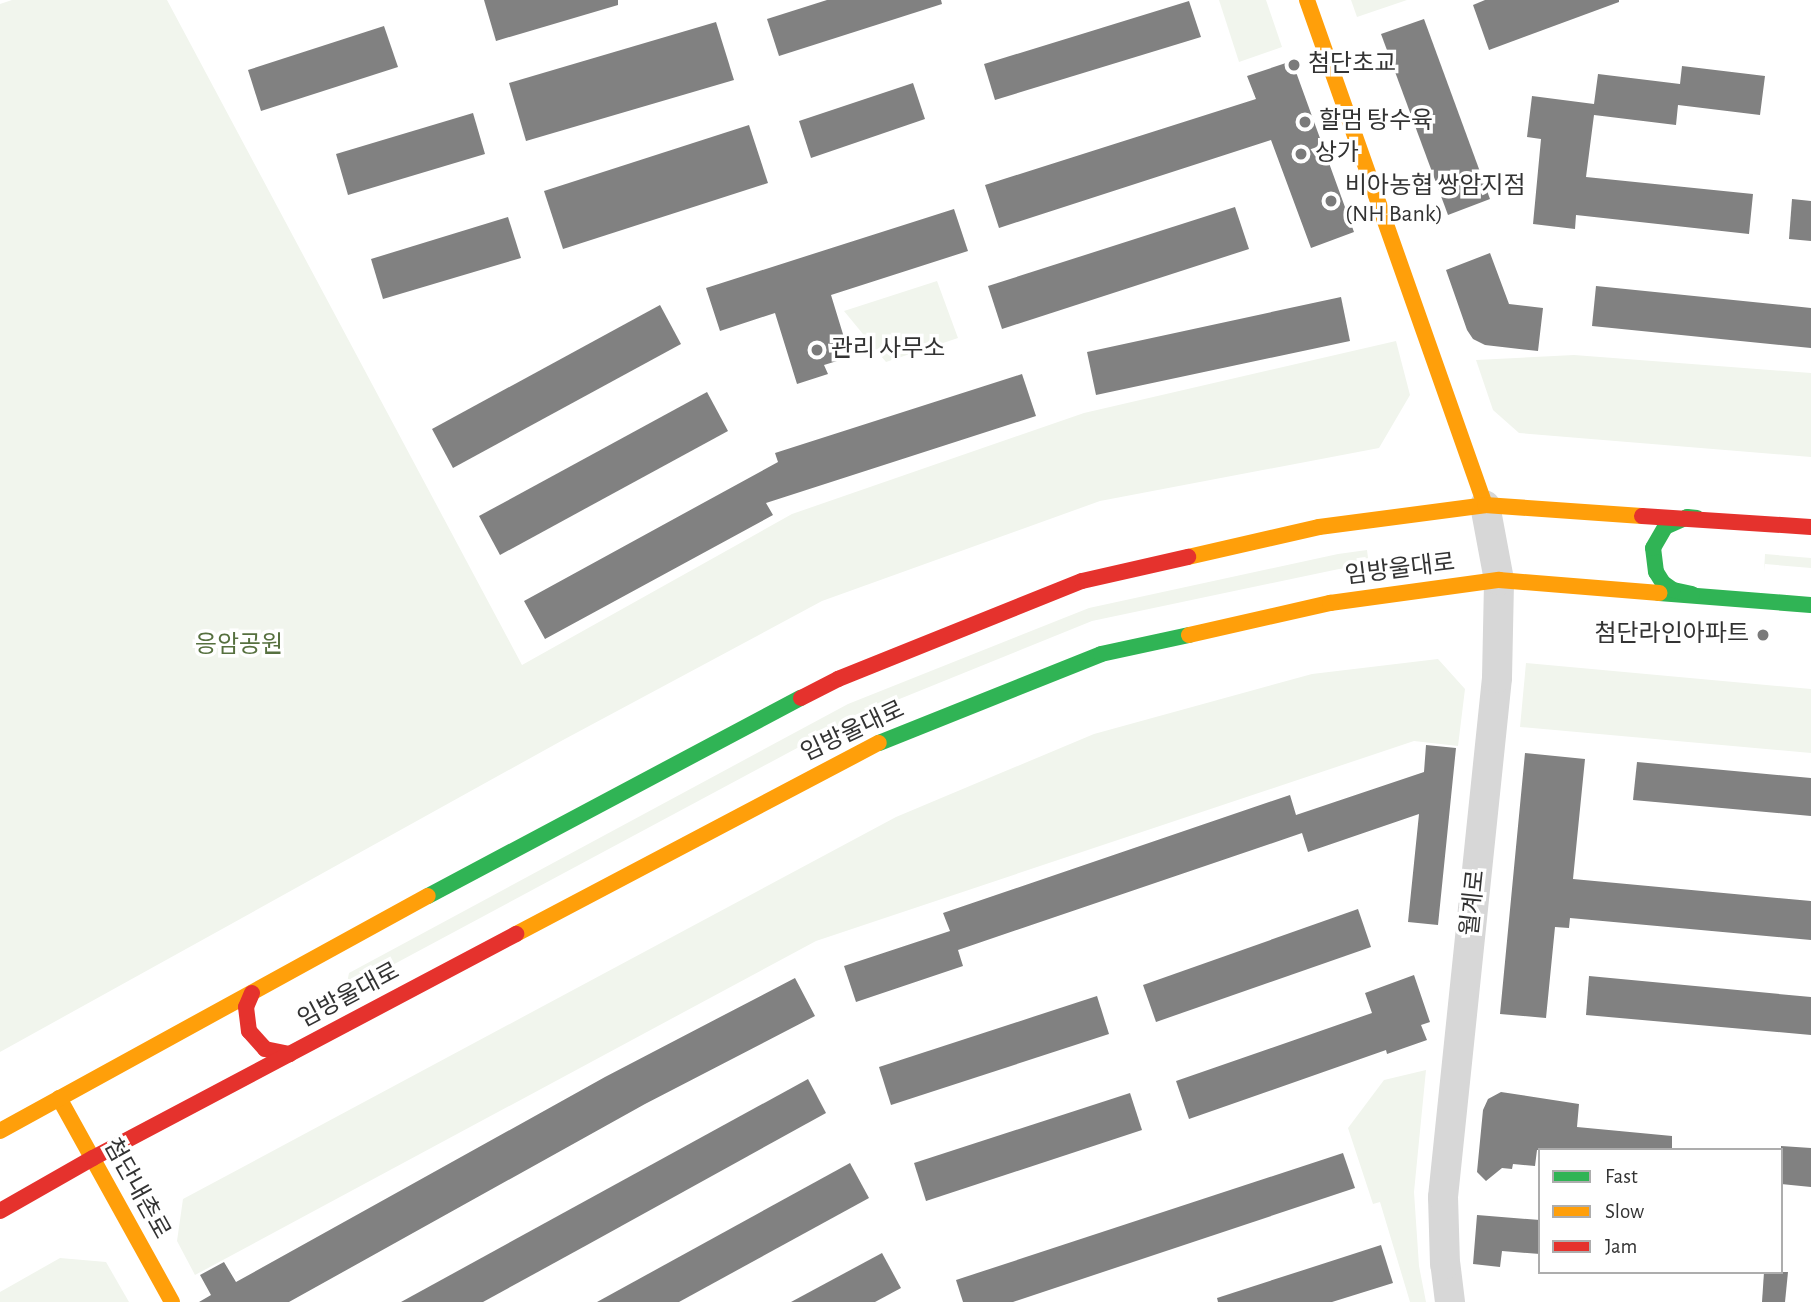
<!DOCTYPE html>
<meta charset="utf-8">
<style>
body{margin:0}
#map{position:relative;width:1811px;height:1302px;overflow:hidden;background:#fff;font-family:"Alegreya Sans","Noto Sans KR",sans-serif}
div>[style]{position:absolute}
.green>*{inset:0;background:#f1f5ed}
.building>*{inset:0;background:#818181}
.street>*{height:30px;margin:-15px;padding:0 15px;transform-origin:15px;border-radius:15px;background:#d7d7d7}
.fast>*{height:16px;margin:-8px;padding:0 8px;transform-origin:8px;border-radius:8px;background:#30b455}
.slow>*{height:16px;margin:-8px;padding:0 8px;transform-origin:8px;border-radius:8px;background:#ff9f0a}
.jam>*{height:16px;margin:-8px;padding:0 8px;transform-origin:8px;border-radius:8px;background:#e5322d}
.dots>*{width:19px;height:19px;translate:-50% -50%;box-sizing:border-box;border:4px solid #fff;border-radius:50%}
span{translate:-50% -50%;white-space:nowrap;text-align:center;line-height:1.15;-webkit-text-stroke:7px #fff;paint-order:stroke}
.poi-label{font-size:24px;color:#333}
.left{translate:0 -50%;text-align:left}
.right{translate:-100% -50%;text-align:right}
.street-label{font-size:24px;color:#333}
.park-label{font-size:24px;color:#56703f}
.legend{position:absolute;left:1538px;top:1148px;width:245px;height:126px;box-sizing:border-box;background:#fff;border:2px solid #adadad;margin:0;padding:9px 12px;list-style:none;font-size:21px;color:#333}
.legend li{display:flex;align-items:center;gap:14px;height:35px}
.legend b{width:35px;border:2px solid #adadad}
</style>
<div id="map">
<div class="green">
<div style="clip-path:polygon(12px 0,167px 0,522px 665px,792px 514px,1084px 413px,1396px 341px,1410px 395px,1379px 448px,1100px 501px,822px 601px,563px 740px,0 1052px,0 4px)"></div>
<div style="clip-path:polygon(1219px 0,1266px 0,1282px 47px,1239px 62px)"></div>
<div style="clip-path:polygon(1351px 0,1407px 0,1357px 17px)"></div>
<div style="clip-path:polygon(937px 281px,958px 338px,886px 362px,844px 311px)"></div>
<div style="clip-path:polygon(1574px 355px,1811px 373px,1811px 457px,1519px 433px,1493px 410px,1476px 360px)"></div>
<div style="clip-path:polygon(1367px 550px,1369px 565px,1339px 569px,1092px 621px,855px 717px,357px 984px,347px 983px,349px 973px,848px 704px,1089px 608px,1338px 554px)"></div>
<div style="clip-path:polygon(1765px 554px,1811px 558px,1811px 568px,1765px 564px,1764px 572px)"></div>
<div style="clip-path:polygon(1438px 659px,1465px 689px,1458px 746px,1414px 741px,816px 941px,195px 1275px,177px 1241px,183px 1199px,896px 817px,1094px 734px,1312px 674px)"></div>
<div style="clip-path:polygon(1526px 663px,1811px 689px,1811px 753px,1520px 727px)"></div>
<div style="clip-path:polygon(1426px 1070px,1414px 1192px,1419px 1266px,1426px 1302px,1410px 1302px,1380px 1202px,1373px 1204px,1348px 1128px,1384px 1080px)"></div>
<div style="clip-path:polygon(60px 1258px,106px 1262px,129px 1302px,0 1302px,0 1292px)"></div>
</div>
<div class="building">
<div style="clip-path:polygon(484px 0,618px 0,618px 5px,496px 41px)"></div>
<div style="clip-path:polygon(827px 0,941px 0,942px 4px,779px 56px,767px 19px)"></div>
<div style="clip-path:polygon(1485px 0,1619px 0,1619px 2px,1489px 50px,1473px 5px)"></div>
<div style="clip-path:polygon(1189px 1px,1201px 37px,995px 100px,984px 64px)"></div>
<div style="clip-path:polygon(1424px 19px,1490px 199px,1448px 215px,1381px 34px)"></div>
<div style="clip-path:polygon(716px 22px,734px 80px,526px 141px,509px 83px)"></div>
<div style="clip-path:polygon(384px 26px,398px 67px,261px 111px,248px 70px)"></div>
<div style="clip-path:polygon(1292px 61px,1354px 232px,1311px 248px,1271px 140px,999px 228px,985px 185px,1256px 99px,1247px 76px)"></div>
<div style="clip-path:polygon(1682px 66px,1765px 76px,1760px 115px,1678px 105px,1676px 125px,1594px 115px,1586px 177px,1753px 194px,1749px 234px,1576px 215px,1575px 229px,1533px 224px,1541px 139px,1527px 137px,1532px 96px,1594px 104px,1598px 74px,1680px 84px)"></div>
<div style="clip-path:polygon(913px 83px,925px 119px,811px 158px,799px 121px)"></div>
<div style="clip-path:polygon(473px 113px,485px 154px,348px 195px,336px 154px)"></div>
<div style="clip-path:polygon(749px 125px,768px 183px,563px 249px,544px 191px)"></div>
<div style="clip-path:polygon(1792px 199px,1811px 201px,1811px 241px,1789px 239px)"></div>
<div style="clip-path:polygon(1235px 207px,1249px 249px,1002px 329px,988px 286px)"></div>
<div style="clip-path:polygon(954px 209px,968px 251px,831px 295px,850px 357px,824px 365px,828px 374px,797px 384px,775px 313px,720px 331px,706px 288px)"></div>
<div style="clip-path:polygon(508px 217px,521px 258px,383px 299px,371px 259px)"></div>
<div style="clip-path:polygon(1490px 253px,1509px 304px,1543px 308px,1538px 351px,1485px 345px,1473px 339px,1467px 330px,1446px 270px)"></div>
<div style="clip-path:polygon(1596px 286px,1811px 308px,1811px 348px,1592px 326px)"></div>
<div style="clip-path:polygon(1341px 297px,1350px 341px,1096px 395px,1087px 352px)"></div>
<div style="clip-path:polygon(660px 305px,681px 344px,453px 468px,432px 429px)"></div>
<div style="clip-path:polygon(1022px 374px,1036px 416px,766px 503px,773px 515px,545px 639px,524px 601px,778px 462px,775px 453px)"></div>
<div style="clip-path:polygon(707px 392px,728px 431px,500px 555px,479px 516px)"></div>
<div style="clip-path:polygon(1426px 745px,1456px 748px,1438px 925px,1408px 922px,1419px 814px,1308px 852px,1302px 833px,958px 950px,963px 966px,856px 1002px,844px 966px,950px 931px,943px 913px,1290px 795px,1296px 815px,1424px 772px)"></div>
<div style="clip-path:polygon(1525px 753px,1585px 759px,1573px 879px,1811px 901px,1811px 940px,1570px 918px,1569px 928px,1555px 927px,1546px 1018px,1500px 1014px)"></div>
<div style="clip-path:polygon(1637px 762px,1811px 778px,1811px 816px,1633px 800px)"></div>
<div style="clip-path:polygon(1358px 909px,1371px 947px,1156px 1022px,1143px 985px)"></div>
<div style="clip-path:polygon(1414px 975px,1430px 1022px,1421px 1025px,1427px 1040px,1387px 1054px,1386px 1050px,1189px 1119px,1176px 1081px,1372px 1013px,1365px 993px)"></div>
<div style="clip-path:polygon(1589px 976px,1811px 997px,1811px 1035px,1586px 1015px)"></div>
<div style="clip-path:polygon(795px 978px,815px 1016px,645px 1104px,289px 1302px,199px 1302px,211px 1295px,200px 1275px,224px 1262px,236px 1282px,605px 1077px)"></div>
<div style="clip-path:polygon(1097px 996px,1109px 1034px,891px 1105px,879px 1067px)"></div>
<div style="clip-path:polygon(808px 1079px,826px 1113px,587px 1245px,483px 1302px,401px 1302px)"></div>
<div style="clip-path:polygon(1501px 1092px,1579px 1104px,1577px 1127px,1672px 1136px,1672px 1150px,1537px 1150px,1535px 1166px,1513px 1164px,1512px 1169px,1502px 1168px,1486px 1181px,1477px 1172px,1483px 1110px,1488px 1099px)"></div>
<div style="clip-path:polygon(1130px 1093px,1142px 1130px,926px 1201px,914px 1163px)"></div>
<div style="clip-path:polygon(1781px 1146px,1811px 1148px,1811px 1187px,1781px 1184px)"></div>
<div style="clip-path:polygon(1343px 1153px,1355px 1188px,1013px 1302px,963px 1302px,956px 1280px)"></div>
<div style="clip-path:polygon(850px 1163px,869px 1198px,679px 1302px,597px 1302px)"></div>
<div style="clip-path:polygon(1477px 1215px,1540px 1220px,1540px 1254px,1502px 1251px,1500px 1267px,1473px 1264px)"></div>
<div style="clip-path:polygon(1381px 1245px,1393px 1283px,1332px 1302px,1218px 1302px,1217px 1298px)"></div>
<div style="clip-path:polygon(882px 1253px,901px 1288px,875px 1302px,791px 1302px)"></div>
<div style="clip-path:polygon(1764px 1272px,1788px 1272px,1785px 1302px,1762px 1302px)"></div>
</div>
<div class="street">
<div style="left:1450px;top:1302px;width:38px;rotate:-97deg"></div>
<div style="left:1445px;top:1264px;width:67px;rotate:-91.7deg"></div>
<div style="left:1443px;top:1197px;width:522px;rotate:-84.06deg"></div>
<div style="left:1497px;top:678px;width:98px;rotate:-88.8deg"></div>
<div style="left:1499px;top:580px;width:76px;rotate:-100.6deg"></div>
</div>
<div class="fast">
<div style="left:1659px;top:593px;width:152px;rotate:4.5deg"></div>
<div style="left:1692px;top:594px;width:19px;rotate:-168deg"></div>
<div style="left:1673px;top:590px;width:12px;rotate:-145deg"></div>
<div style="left:1663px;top:583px;width:13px;rotate:-122deg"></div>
<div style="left:1656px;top:572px;width:24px;rotate:-97deg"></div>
<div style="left:1653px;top:548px;width:24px;rotate:-60deg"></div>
<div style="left:1665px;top:527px;width:24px;rotate:-24deg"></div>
<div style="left:1687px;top:517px;width:10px;rotate:6deg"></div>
<div style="left:879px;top:743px;width:239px;rotate:-21.8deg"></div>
<div style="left:1101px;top:654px;width:90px;rotate:-12.2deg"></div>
<div style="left:428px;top:896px;width:422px;rotate:-28deg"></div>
</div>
<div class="slow">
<div style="left:1307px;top:0;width:535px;rotate:70.58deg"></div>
<div style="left:1188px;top:557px;width:134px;rotate:-12.9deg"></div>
<div style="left:1319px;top:527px;width:167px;rotate:-7.5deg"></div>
<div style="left:1485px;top:505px;width:157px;rotate:4deg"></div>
<div style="left:1189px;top:635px;width:145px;rotate:-12.8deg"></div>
<div style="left:1330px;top:603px;width:171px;rotate:-7.8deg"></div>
<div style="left:1499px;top:580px;width:161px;rotate:4.6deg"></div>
<div style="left:516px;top:934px;width:410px;rotate:-27.8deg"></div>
<div style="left:59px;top:1098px;width:233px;rotate:61deg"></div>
<div style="left:0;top:1131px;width:488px;rotate:-28.8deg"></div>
</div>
<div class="jam">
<div style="left:1642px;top:516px;width:169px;rotate:3.7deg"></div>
<div style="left:801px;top:698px;width:42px;rotate:-27.2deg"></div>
<div style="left:838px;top:679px;width:263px;rotate:-21.9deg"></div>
<div style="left:1082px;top:581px;width:109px;rotate:-12.8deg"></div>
<div style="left:252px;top:993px;width:15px;rotate:113deg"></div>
<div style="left:246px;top:1007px;width:24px;rotate:83deg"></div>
<div style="left:249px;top:1031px;width:24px;rotate:48deg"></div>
<div style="left:265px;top:1049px;width:25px;rotate:12deg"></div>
<div style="left:0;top:1211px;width:107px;rotate:-29.7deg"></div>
<div style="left:93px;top:1158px;width:479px;rotate:-27.9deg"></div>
</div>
<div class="dots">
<div style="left:1294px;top:65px;background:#7a7a7a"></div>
<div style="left:1305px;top:122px;background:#7a7a7a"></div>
<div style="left:1301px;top:154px;background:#7a7a7a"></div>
<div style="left:1331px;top:201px;background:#7a7a7a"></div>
<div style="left:817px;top:350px;background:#7a7a7a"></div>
<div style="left:1763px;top:635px;background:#7a7a7a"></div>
</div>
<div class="poi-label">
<span class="left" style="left:1308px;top:65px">첨단초교</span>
<span class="left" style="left:1319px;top:122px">할멈 탕수육</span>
<span class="left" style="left:1315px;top:154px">상가</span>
<span class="left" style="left:1345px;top:201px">비아농협 쌍암지점<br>(NH Bank)</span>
<span class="left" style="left:831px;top:350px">관리 사무소</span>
<span class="right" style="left:1749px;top:635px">첨단라인아파트</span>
</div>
<div class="street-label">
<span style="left:1400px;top:570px;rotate:-7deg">임방울대로</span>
<span style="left:853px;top:732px;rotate:-25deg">임방울대로</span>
<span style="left:1474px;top:903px;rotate:-84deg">월계로</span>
<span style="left:349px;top:996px;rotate:-28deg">임방울대로</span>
<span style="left:136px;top:1189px;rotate:61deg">첨단내촌로</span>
</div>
<div class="park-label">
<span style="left:239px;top:646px">응암공원</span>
</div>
<ul class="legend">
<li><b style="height:9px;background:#30b455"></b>Fast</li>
<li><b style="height:9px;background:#ff9f0a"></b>Slow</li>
<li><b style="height:9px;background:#e5322d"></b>Jam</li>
</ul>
</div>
